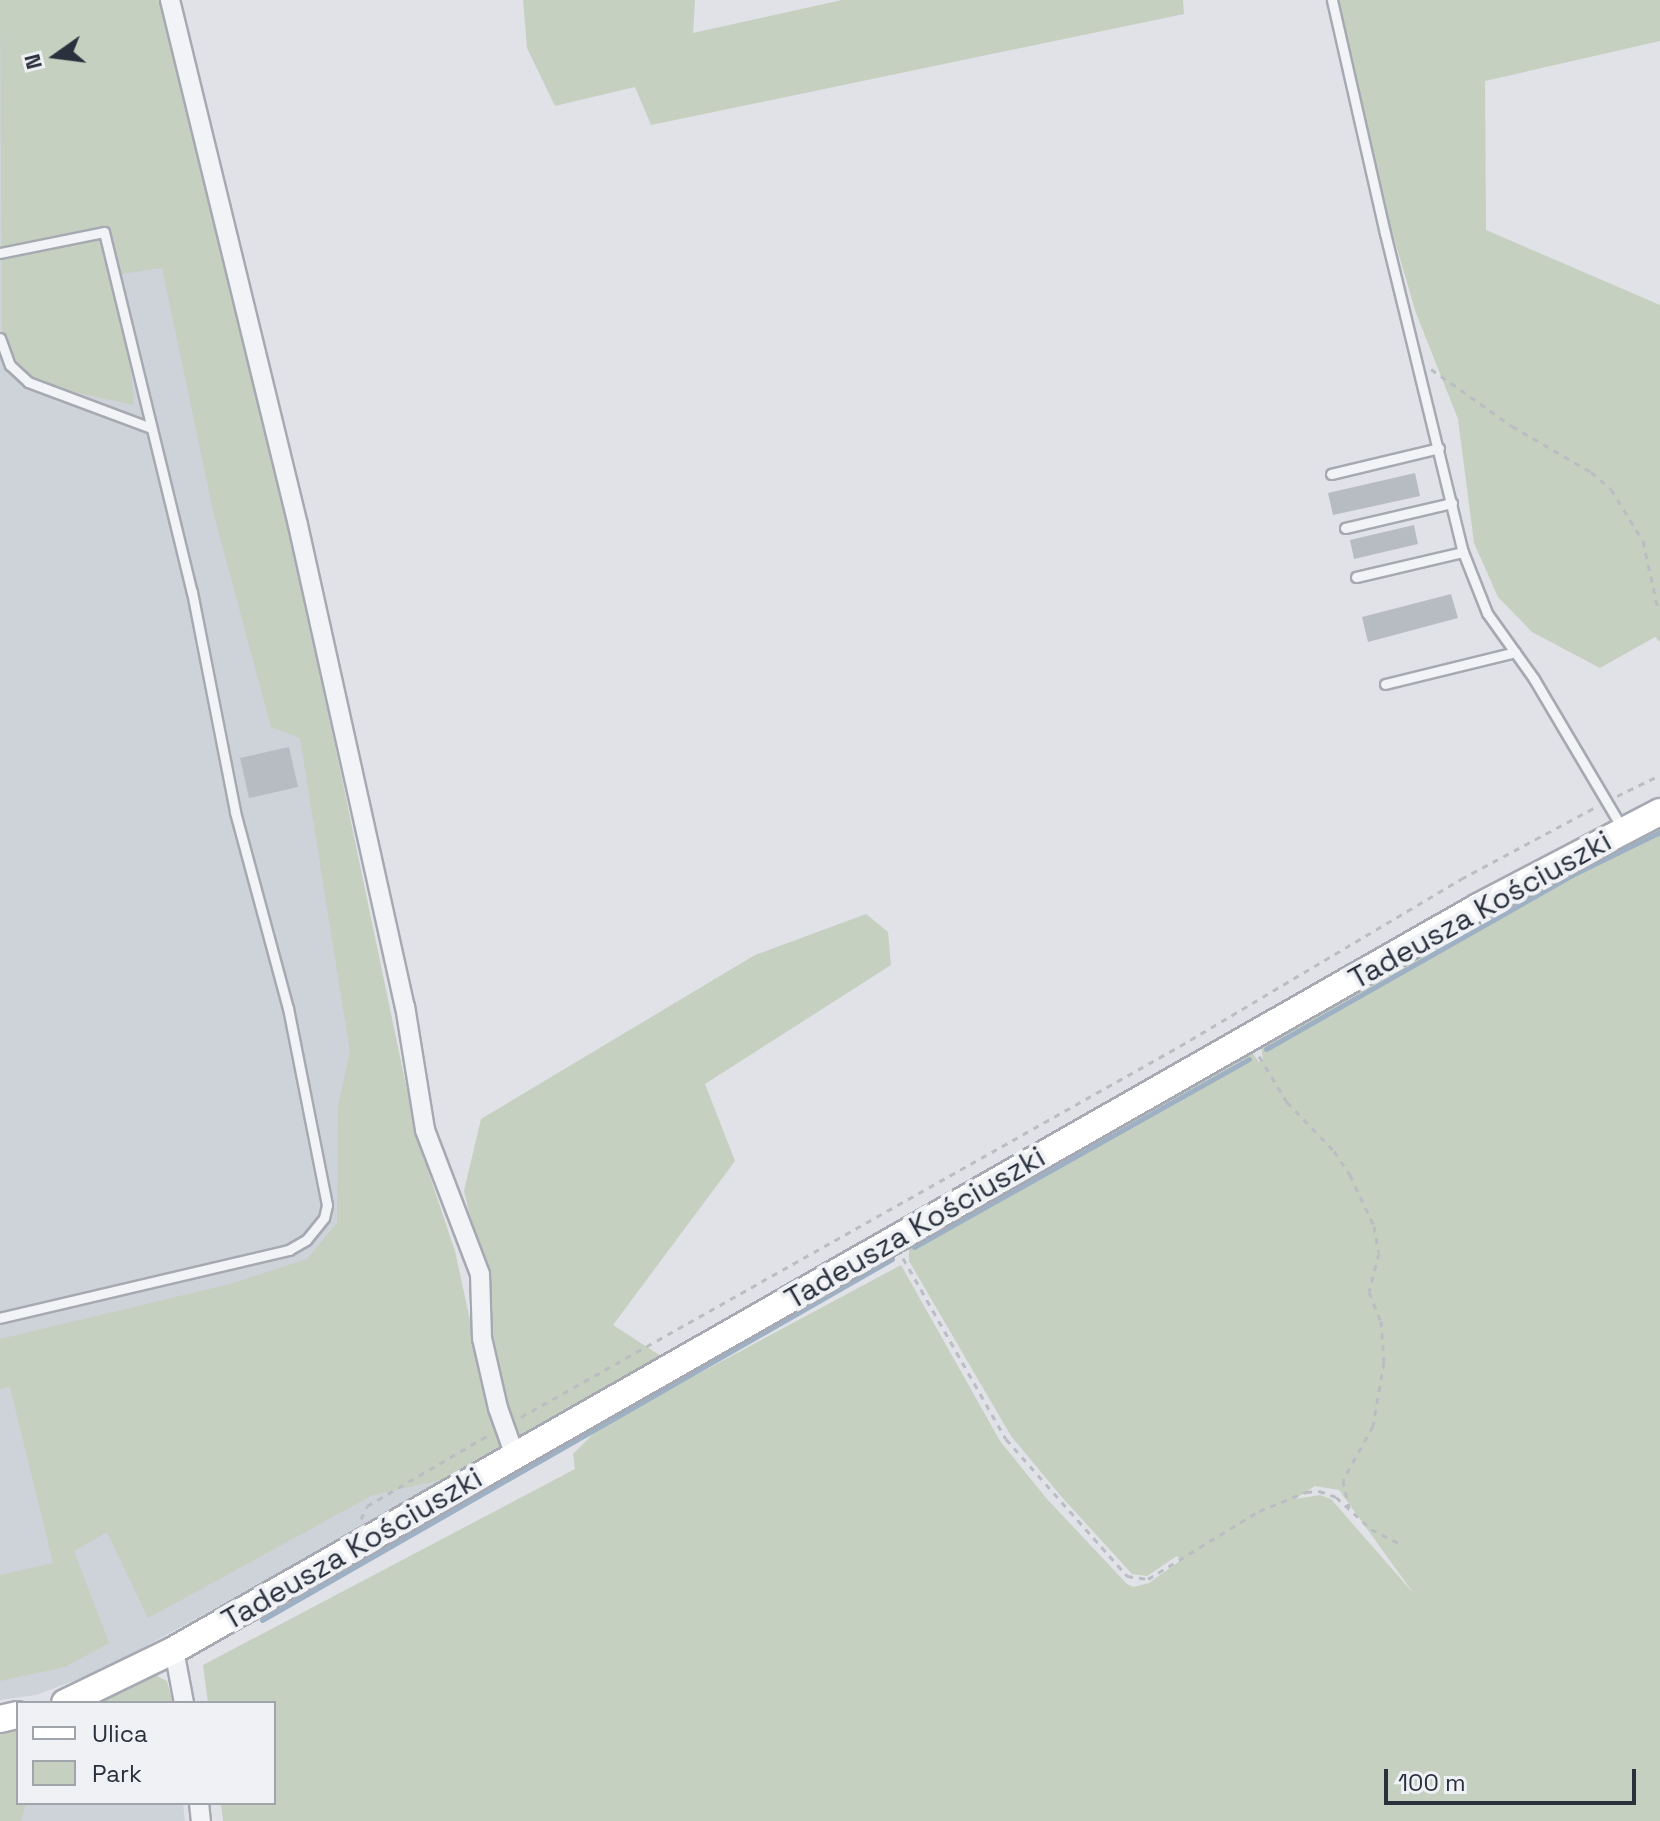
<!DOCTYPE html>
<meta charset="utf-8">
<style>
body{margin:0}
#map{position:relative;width:1660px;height:1821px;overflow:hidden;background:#e0e2e7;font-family:"Space Grotesk",sans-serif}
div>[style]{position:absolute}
.built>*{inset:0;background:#ced2d9}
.green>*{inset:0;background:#c5d0c1}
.stream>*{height:5px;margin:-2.5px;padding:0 2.5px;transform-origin:2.5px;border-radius:2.5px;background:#9eb0c4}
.building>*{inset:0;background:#b7bcc3}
.path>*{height:3px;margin-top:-1.5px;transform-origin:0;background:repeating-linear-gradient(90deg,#babdc2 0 6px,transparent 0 12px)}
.roads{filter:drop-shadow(2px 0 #a6a9b1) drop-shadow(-2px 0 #a6a9b1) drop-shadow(0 2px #a6a9b1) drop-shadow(0 -2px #a6a9b1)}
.service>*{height:9px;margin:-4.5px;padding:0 4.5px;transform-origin:4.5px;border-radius:4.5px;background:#f2f3f6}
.minor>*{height:18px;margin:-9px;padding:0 9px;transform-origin:9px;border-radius:9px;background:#f2f3f6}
.secondary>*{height:26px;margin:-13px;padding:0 13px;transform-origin:13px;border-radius:13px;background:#fff}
span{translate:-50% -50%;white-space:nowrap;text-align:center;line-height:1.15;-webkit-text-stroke:8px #eff1f5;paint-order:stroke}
.street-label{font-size:30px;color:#2a313d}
.legend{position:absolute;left:16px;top:1701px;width:260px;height:104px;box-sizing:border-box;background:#eff1f5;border:2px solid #a0a4ab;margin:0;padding:10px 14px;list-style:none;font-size:24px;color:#2a313d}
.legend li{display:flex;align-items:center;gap:16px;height:40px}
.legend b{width:40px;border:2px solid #a0a4ab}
.north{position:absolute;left:16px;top:16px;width:80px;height:80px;-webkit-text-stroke:6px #eff1f5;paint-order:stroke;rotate:256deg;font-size:22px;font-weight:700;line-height:32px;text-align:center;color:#2a313d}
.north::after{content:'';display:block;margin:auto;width:28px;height:36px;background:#2a313d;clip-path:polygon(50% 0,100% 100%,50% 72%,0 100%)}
.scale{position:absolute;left:1384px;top:1769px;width:252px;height:36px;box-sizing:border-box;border:4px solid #2a313d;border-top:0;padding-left:10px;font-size:24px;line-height:28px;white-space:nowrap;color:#2a313d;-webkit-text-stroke:6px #eff1f5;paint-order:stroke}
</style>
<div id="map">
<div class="built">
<div style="clip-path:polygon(0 0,109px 0,371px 997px,455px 1477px,102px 1670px,36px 1695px,0 1700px)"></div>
<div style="clip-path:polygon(0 1763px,18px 1803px,183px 1803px,185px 1821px,0 1821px)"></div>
</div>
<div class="green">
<div style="clip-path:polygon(0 0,166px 0,266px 415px,417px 1138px,455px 1251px,492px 1421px,502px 1445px,455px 1477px,373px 1495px,148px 1618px,107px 1532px,74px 1551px,109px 1643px,65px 1667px,0 1681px,0 1575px,53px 1563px,10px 1387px,0 1389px,0 1339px,230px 1284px,307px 1259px,337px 1223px,338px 1106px,350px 1052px,300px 738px,271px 727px,214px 515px,162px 268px,121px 274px,134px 405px,31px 383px,2px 335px)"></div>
<div style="clip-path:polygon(523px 0,695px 0,693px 33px,842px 0,1183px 0,1184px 14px,651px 125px,635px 87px,555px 106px,527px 48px)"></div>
<div style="clip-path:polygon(1340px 0,1660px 0,1660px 41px,1485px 81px,1486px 230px,1660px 305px,1660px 642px,1655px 637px,1600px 668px,1532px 632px,1498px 597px,1474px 543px,1458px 419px,1416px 313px,1331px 24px)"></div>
<div style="clip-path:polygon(evenodd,1660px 823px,1660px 1821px,223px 1821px,221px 1803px,274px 1803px,274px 1703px,208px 1703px,203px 1665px,575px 1469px,573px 1454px,601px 1426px,901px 1265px,1000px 1441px,1047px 1499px,1127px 1584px,1133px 1587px,1149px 1583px,1181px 1560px,1177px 1556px,1147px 1576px,1132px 1574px,1060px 1495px,1011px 1436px,909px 1261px,909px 1243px,1247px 1052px,1251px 1051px,1259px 1062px,1263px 1061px,1261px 1043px,1508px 902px,1660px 823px,1315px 1486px,1339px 1490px,1414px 1594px,1331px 1499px,1320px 1495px,1295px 1499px,1315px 1486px)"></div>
<div style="clip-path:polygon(866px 914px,888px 932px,891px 965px,705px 1084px,735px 1161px,613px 1325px,661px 1356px,520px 1436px,508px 1408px,490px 1340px,487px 1286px,464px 1191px,481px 1119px,755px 955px)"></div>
<div style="clip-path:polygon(153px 1674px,167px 1681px,173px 1703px,90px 1703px)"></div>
<div style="clip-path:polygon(18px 1726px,18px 1803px,26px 1803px,21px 1821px,0 1821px,0 1730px)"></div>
</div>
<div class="stream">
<div style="left:1266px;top:1049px;width:352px;rotate:-29.6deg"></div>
<div style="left:1572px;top:875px;width:98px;rotate:-26deg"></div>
<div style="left:914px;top:1247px;width:384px;rotate:-29.3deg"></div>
<div style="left:262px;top:1620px;width:726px;rotate:-29.81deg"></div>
</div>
<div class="building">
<div style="clip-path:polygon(1415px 473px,1420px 496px,1333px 515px,1328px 493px)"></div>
<div style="clip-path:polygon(1414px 525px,1418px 544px,1354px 559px,1350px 540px)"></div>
<div style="clip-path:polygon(1451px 594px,1458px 618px,1368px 642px,1362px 617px)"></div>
<div style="clip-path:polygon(289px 747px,298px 787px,249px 798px,240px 758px)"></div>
</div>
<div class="path">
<div style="left:1431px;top:369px;width:99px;rotate:35.1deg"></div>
<div style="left:1512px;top:426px;width:91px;rotate:30.2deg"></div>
<div style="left:1591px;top:472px;width:26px;rotate:40deg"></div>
<div style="left:1611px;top:489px;width:61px;rotate:58.4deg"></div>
<div style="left:1643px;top:541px;width:70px;rotate:77.6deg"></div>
<div style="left:1617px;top:796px;width:48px;rotate:-26deg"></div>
<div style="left:1259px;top:1056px;width:54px;rotate:58.7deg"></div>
<div style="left:1287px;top:1102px;width:68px;rotate:46.2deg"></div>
<div style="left:1334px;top:1151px;width:29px;rotate:56deg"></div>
<div style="left:1350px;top:1175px;width:56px;rotate:64.8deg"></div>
<div style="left:1374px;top:1226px;width:27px;rotate:80deg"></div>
<div style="left:1379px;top:1253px;width:40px;rotate:104.4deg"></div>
<div style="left:1369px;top:1292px;width:31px;rotate:68deg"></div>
<div style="left:1381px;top:1321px;width:41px;rotate:85.8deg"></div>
<div style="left:1384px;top:1362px;width:65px;rotate:99.8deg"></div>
<div style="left:1373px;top:1426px;width:62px;rotate:119.1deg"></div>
<div style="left:1343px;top:1480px;width:29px;rotate:78deg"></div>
<div style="left:903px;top:1258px;width:208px;rotate:60.4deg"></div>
<div style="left:1006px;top:1439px;width:183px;rotate:48.5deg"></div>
<div style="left:1127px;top:1576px;width:21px;rotate:8deg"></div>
<div style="left:1148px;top:1579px;width:130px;rotate:-31.5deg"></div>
<div style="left:1259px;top:1511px;width:51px;rotate:-22deg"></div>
<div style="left:1306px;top:1492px;width:13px;rotate:-4deg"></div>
<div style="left:1319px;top:1491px;width:18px;rotate:19deg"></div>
<div style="left:1336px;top:1497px;width:47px;rotate:42.4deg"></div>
<div style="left:1371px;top:1529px;width:35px;rotate:27deg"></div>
<div style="left:521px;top:1417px;width:756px;rotate:-29.38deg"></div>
<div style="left:1180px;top:1046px;width:327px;rotate:-30.7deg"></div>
<div style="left:1461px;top:879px;width:153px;rotate:-28.1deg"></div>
<div style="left:361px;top:1519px;width:14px;rotate:-65deg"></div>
<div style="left:367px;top:1506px;width:143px;rotate:-30.3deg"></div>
</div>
<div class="roads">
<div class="service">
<div style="left:1332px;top:0;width:239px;rotate:77.2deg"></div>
<div style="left:1385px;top:233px;width:328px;rotate:76.3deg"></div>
<div style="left:1463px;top:552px;width:66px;rotate:68.5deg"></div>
<div style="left:1487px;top:613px;width:81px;rotate:54.5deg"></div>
<div style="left:1534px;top:679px;width:173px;rotate:59.4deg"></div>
<div style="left:0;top:253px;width:106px;rotate:-11.4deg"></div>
<div style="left:104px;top:232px;width:371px;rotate:76.3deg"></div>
<div style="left:192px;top:592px;width:224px;rotate:78.9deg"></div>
<div style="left:235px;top:812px;width:203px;rotate:74.9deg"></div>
<div style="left:288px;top:1008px;width:201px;rotate:78.8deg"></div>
<div style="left:327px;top:1205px;width:13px;rotate:103deg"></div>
<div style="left:324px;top:1218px;width:28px;rotate:129deg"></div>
<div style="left:306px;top:1240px;width:20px;rotate:150deg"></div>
<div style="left:289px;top:1250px;width:297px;rotate:166.8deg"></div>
<div style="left:0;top:338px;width:29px;rotate:70deg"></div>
<div style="left:10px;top:365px;width:25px;rotate:43deg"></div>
<div style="left:28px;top:382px;width:131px;rotate:20.5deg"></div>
<div style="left:1331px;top:474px;width:111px;rotate:-13.5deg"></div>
<div style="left:1345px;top:528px;width:110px;rotate:-13.2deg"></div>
<div style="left:1356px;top:577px;width:110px;rotate:-13.2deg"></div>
<div style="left:1385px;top:684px;width:134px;rotate:-13.8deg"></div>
</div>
<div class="minor">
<div style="left:170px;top:0;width:540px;rotate:76.3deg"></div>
<div style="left:298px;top:525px;width:493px;rotate:77.5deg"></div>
<div style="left:405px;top:1006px;width:126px;rotate:80.8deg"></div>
<div style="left:425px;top:1130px;width:154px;rotate:69.1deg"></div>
<div style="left:480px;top:1274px;width:64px;rotate:88.2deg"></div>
<div style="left:482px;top:1338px;width:72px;rotate:77.1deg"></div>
<div style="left:498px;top:1408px;width:51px;rotate:70.5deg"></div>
<div style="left:174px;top:1650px;width:54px;rotate:79.3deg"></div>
<div style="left:199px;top:1803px;width:18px;rotate:84deg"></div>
</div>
<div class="secondary">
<div style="left:65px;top:1703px;width:121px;rotate:-25.9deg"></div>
<div style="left:174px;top:1650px;width:1501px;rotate:-29.67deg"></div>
<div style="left:1478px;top:907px;width:205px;rotate:-27.6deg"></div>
<div style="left:0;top:1719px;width:18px;rotate:-13deg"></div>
</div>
</div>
<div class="street-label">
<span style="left:1480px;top:910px;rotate:-29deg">Tadeusza Kościuszki</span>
<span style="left:915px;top:1228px;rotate:-30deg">Tadeusza Kościuszki</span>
<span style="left:352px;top:1549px;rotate:-30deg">Tadeusza Kościuszki</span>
</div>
<ul class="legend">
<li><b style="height:10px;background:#fff"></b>Ulica</li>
<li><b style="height:22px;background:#c5d0c1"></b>Park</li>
</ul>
<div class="north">N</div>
<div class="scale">100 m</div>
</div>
